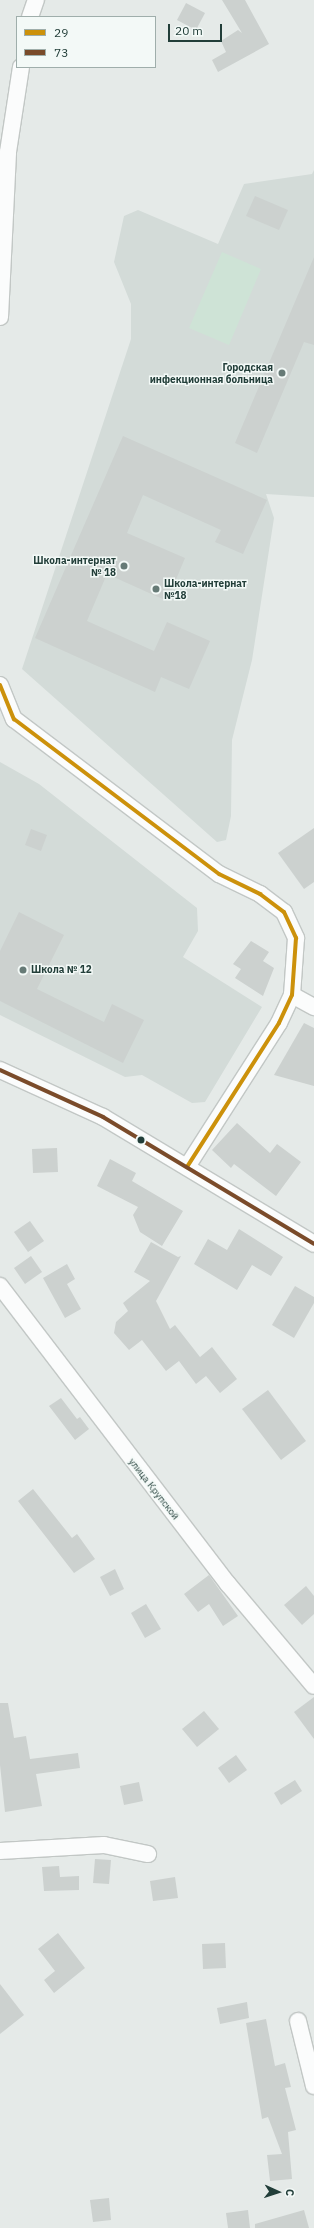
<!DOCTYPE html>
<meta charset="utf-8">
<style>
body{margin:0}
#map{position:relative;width:314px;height:2228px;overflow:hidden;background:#e5eae8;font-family:"IBM Plex Sans",sans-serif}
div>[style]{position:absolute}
.built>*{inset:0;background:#d3dbd8}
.green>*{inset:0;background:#cee3d6}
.building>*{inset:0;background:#ccd1cf}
.roads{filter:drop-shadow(1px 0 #c2c7c5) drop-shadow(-1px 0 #c2c7c5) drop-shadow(0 1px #c2c7c5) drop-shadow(0 -1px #c2c7c5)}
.minor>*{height:16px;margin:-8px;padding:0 8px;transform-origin:8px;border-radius:8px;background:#fbfcfc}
.bus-1>*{height:4px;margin:-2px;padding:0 2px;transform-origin:2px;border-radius:2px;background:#cc910b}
.bus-2>*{height:4px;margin:-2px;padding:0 2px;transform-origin:2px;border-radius:2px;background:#7a4b2a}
.dots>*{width:11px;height:11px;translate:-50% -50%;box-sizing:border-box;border:2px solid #f3f9f7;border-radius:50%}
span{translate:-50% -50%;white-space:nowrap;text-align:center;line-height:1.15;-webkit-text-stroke:3px #f3f9f7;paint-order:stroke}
.poi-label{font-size:10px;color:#223e39;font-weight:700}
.right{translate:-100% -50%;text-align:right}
.left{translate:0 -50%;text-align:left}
.street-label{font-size:10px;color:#223e39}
.legend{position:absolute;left:16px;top:16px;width:140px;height:52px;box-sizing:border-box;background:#f3f9f7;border:1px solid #9faeab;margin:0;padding:5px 7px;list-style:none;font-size:12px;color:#223e39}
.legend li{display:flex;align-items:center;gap:8px;height:20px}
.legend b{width:20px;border:1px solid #9faeab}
.north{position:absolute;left:258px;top:2172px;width:40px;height:40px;-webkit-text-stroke:3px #f3f9f7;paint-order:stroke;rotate:93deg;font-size:11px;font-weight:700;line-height:16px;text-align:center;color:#223e39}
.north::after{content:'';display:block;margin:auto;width:14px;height:18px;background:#223e39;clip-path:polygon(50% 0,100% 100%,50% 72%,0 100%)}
.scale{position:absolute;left:168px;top:24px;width:54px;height:18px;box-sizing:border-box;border:2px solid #223e39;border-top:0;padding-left:5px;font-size:12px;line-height:14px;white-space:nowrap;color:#223e39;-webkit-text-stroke:3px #f3f9f7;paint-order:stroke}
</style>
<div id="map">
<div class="built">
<div style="clip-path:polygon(314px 170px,314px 497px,266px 494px,274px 518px,252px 660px,232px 740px,231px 816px,226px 840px,217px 842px,22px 669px,131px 339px,131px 304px,114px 262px,124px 216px,138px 210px,218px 244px,244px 184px,312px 174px)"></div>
<div style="clip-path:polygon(0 762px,39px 784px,197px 908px,198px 931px,183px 957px,262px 1007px,205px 1102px,192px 1103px,142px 1075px,125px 1077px,0 1015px)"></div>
</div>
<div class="green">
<div style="clip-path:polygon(222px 252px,261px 269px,229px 345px,189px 328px)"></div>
</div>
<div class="building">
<div style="clip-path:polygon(222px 0,245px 0,269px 44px,218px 72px,212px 60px,226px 52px,221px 41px,238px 30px,242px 33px)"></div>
<div style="clip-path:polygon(186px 3px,205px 13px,196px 30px,177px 20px)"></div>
<div style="clip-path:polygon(255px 196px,288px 210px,279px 230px,246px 216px)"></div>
<div style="clip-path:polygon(314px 257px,314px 345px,304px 342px,257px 453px,235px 443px)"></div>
<div style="clip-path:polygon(123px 436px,267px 500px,243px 554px,215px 542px,221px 530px,143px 495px,127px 533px,185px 558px,167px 601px,107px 574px,87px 621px,154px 651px,167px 622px,210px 641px,189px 689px,161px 677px,155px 692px,35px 638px)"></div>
<div style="clip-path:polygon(314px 828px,314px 882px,304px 889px,278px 853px)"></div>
<div style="clip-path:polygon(31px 829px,47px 835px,41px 851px,25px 845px)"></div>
<div style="clip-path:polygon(19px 912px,64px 935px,37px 989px,104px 1022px,112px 1004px,144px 1020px,123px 1063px,0 1001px,0 951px)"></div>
<div style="clip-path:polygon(251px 941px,269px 952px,263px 961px,274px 968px,263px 996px,235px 978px,241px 969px,233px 964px)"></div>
<div style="clip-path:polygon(304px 1023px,314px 1028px,314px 1086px,274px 1075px)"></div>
<div style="clip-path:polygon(237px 1123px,270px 1153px,277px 1144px,301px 1162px,276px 1196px,234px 1164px,231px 1168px,212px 1150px)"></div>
<div style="clip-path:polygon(57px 1148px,58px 1172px,33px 1173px,32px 1149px)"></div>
<div style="clip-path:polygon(110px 1159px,136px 1173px,132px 1181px,183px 1211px,162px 1246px,140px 1232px,133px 1215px,138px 1207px,97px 1186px)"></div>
<div style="clip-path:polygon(30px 1221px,44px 1241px,28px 1252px,14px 1232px)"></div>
<div style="clip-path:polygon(239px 1229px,283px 1257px,271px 1276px,252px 1265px,237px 1290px,194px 1264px,208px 1239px,227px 1250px)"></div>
<div style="clip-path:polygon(151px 1242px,178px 1257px,181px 1256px,156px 1301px,170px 1329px,175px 1325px,200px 1357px,212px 1347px,237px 1379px,220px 1393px,206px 1376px,196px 1384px,179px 1361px,166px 1371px,142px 1340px,129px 1350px,114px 1333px,116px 1322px,128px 1311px,123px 1303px,150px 1281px,134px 1272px)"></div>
<div style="clip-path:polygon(31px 1256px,42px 1272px,25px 1284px,14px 1268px)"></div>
<div style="clip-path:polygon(67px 1264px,75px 1279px,67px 1284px,81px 1309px,65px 1318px,43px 1278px)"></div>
<div style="clip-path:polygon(295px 1286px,314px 1297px,314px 1303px,294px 1338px,272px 1325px)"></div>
<div style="clip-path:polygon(268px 1390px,306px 1441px,281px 1460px,242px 1409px)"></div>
<div style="clip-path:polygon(61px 1398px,77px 1419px,80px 1417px,89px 1429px,75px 1440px,49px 1406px)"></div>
<div style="clip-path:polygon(33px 1489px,72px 1538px,77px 1534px,95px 1559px,74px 1573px,18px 1501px)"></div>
<div style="clip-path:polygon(115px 1569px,124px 1589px,110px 1596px,100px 1577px)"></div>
<div style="clip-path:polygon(209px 1575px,238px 1616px,223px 1626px,209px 1604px,198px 1612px,184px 1594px)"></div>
<div style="clip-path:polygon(306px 1586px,314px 1596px,314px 1614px,302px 1625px,284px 1605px)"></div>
<div style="clip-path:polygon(146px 1604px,161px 1629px,145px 1638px,131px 1613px)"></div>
<div style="clip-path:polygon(314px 1697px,314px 1739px,294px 1712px)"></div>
<div style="clip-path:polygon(0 1703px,8px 1703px,14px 1738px,26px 1736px,30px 1759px,78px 1753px,80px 1768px,36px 1774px,42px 1806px,5px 1812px,0 1765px)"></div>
<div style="clip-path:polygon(204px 1711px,219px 1729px,197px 1747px,182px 1729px)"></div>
<div style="clip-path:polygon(236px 1755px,247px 1770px,229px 1783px,218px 1768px)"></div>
<div style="clip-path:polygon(295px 1780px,302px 1791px,281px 1805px,274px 1793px)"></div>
<div style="clip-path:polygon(139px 1782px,143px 1801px,124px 1805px,120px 1786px)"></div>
<div style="clip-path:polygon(95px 1859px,111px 1860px,109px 1884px,93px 1883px)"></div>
<div style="clip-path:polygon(59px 1866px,60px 1877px,79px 1876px,79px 1890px,44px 1891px,42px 1867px)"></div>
<div style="clip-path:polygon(175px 1877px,178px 1898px,153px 1901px,150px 1881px)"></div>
<div style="clip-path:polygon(58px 1933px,85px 1968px,54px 1993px,44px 1980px,55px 1971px,38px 1949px)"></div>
<div style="clip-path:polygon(225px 1943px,226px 1968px,203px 1969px,202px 1944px)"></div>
<div style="clip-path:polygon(0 1984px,24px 2015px,0 2034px)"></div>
<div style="clip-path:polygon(247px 2002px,249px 2018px,220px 2024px,217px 2008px)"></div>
<div style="clip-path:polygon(266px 2019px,275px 2066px,285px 2063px,291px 2087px,285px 2088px,296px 2130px,288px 2132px,292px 2179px,270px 2181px,267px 2155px,282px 2154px,268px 2117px,262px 2119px,246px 2023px)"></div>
<div style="clip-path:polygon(109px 2198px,111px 2220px,93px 2222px,90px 2200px)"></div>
<div style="clip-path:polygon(248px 2210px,250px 2228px,228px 2228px,226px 2213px)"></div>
<div style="clip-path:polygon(304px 2210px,309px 2228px,255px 2228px,255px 2224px)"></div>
</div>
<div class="roads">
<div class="minor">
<div style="left:30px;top:17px;width:18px;rotate:-71deg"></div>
<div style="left:0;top:317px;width:165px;rotate:-87.2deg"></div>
<div style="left:8px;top:152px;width:86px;rotate:-81.3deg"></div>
<div style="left:0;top:685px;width:37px;rotate:68deg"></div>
<div style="left:14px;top:719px;width:257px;rotate:37.1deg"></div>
<div style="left:219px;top:874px;width:46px;rotate:26deg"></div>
<div style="left:260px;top:894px;width:30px;rotate:37deg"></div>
<div style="left:284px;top:912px;width:29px;rotate:65deg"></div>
<div style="left:296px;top:938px;width:57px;rotate:94deg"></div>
<div style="left:292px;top:995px;width:31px;rotate:115deg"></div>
<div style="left:279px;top:1023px;width:171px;rotate:122.6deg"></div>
<div style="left:292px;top:995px;width:25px;rotate:29deg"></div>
<div style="left:0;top:1070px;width:113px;rotate:24.5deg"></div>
<div style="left:103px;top:1117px;width:246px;rotate:31deg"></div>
<div style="left:0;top:1286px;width:375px;rotate:52.6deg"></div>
<div style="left:228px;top:1584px;width:133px;rotate:49.9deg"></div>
<div style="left:0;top:1851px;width:104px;rotate:-3.3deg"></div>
<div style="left:104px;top:1845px;width:45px;rotate:11.6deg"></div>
<div style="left:298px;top:2021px;width:67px;rotate:76.2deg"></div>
</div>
</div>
<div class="bus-1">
<div style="left:0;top:685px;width:37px;rotate:68deg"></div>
<div style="left:14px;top:719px;width:257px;rotate:37.1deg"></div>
<div style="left:219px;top:874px;width:46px;rotate:26deg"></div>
<div style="left:260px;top:894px;width:30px;rotate:37deg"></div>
<div style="left:284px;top:912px;width:29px;rotate:65deg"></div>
<div style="left:296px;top:938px;width:57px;rotate:94deg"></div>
<div style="left:292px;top:995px;width:31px;rotate:115deg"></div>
<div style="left:279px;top:1023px;width:171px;rotate:122.6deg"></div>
</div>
<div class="bus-2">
<div style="left:0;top:1070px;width:113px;rotate:24.5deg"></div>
<div style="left:103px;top:1117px;width:246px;rotate:31deg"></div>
</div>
<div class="dots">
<div style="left:282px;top:373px;background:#667a76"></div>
<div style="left:124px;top:566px;background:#667a76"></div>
<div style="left:156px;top:589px;background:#667a76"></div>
<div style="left:23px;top:970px;background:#667a76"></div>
<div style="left:141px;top:1140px;background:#223e39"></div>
</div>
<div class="poi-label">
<span class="right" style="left:273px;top:373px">Городская<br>инфекционная больница</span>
<span class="right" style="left:116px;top:566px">Школа-интернат<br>№ 18</span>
<span class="left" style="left:164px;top:589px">Школа-интернат<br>№18</span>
<span class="left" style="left:31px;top:970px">Школа № 12</span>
</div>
<div class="street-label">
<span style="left:154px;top:1489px;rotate:52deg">улица Крупской</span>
</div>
<ul class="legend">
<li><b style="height:5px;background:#cc910b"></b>29</li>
<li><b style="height:5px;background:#7a4b2a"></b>73</li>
</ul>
<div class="north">С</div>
<div class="scale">20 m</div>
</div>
